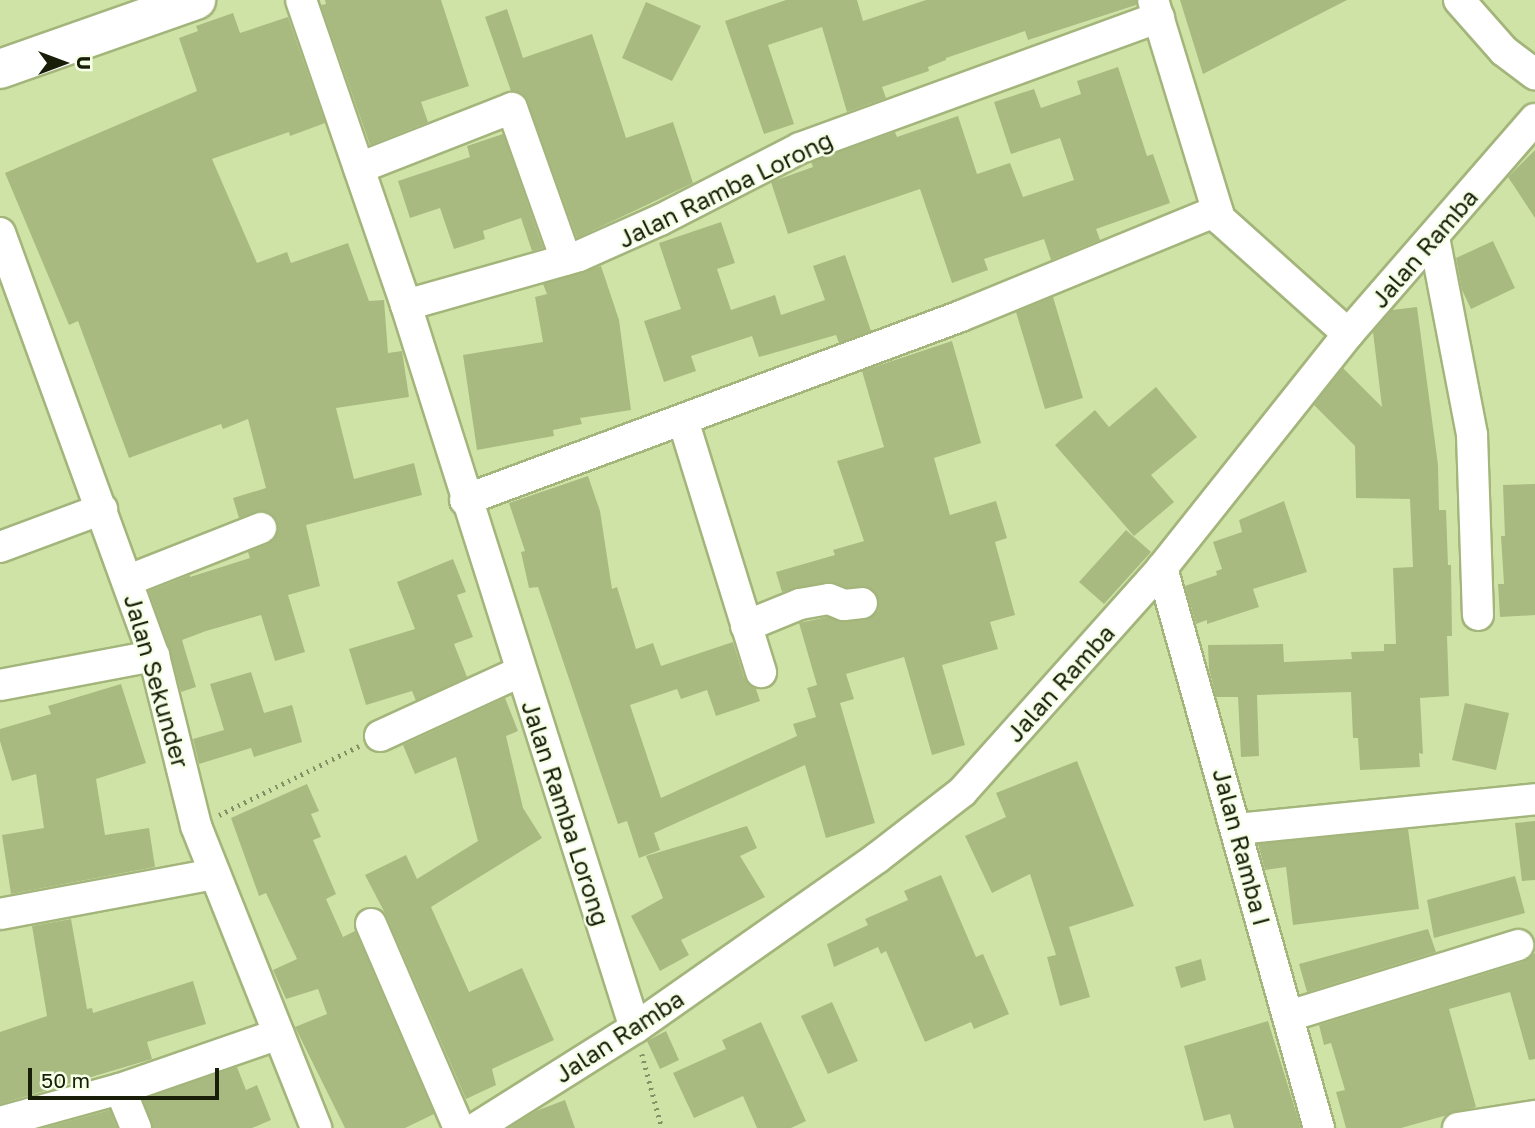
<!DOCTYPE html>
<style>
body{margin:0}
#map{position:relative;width:1535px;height:1128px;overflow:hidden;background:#d0e3a7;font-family:"Golos Text",sans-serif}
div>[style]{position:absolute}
.building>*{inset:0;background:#a8ba80}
.path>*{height:4.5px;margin-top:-2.25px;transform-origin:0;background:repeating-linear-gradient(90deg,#829064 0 2px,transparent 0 7px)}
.roads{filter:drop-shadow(2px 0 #a3b57b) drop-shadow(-2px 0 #a3b57b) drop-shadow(0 2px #a3b57b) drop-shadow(0 -2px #a3b57b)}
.minor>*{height:30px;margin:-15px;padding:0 15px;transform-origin:15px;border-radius:15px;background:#fff}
.major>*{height:38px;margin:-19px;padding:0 19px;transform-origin:19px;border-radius:19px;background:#fff}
span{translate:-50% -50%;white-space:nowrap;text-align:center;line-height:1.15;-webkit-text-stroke:5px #f6ffe7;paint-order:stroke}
.street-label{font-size:24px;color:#181e08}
.north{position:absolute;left:28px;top:28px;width:70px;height:70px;-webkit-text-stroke:5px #f6ffe7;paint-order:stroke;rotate:90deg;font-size:19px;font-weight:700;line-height:28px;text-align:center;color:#181e08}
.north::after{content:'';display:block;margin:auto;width:24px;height:32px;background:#181e08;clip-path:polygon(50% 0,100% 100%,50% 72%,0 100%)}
.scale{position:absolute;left:28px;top:1068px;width:191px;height:32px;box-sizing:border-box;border:4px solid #181e08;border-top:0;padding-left:9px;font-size:21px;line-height:24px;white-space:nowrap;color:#181e08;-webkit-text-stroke:5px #f6ffe7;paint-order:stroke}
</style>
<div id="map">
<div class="building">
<div style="clip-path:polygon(325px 0,441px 0,469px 86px,421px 102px,428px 122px,370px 145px,321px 5px,326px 4px)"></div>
<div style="clip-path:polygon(786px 0,857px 0,863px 21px,926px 0,1136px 0,1136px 5px,1028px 40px,1025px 31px,946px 58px,946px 60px,928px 67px,929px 71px,882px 87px,886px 98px,847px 112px,822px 27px,768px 45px,794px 124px,764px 134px,725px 21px)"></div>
<div style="clip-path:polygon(1180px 0,1347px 0,1203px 74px)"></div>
<div style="clip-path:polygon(646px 2px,701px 26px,672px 81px,622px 58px)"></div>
<div style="clip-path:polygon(507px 9px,523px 58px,592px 34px,626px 138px,673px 122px,693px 183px,577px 238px,528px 102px,523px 94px,511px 91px,485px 17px)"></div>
<div style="clip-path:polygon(233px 13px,240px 33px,288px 17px,325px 123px,290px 136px,289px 132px,212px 159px,257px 263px,287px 252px,291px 263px,348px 243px,369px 301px,384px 300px,388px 353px,402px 351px,409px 397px,336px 408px,354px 479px,414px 463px,422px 495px,306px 525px,320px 586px,288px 595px,305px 652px,275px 661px,261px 615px,206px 631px,182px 640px,196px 687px,181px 692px,170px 650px,149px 591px,190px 575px,190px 577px,250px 558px,248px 552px,268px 544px,278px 531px,277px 521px,264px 511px,239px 518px,233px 498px,266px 488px,248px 419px,223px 429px,221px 424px,129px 458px,78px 321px,69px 325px,5px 173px,197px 91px,179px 38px,198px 31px,196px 26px)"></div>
<div style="clip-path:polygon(1118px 67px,1147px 156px,1153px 154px,1170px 203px,1096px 229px,1100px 240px,1051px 260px,1044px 239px,984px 259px,988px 270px,952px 283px,920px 189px,788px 234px,771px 182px,813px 167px,811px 162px,895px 132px,897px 137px,958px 116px,977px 174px,1010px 163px,1023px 197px,1074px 180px,1060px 138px,1011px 154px,994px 102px,1034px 89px,1041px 108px,1081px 94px,1077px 81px)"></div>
<div style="clip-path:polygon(503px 134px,543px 248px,532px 251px,521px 218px,483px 231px,485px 239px,454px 249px,440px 208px,410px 218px,398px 181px,470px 157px,467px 146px)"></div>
<div style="clip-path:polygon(1535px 150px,1535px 218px,1508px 177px)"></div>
<div style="clip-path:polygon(721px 222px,735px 263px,717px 269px,731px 310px,775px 295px,781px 315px,825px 300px,813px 266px,845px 255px,871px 331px,839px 343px,836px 335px,759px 357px,752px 336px,691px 356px,696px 371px,664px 382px,644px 321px,681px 309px,659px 243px)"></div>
<div style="clip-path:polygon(1493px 241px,1515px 288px,1471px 309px,1462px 290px,1456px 258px)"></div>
<div style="clip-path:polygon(601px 266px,619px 320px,631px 410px,580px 418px,582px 424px,553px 430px,554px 436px,477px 450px,463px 355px,543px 342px,535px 297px,547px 294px,543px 284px)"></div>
<div style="clip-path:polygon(1053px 297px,1083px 398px,1045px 409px,1016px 312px)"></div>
<div style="clip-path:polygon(1417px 307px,1438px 465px,1439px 510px,1446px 510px,1448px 565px,1451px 565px,1452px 636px,1447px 636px,1449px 696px,1420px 698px,1423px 754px,1419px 753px,1420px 767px,1360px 770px,1358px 738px,1353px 738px,1351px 692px,1257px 695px,1259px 756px,1241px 757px,1238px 697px,1216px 697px,1209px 669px,1208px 645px,1283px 644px,1284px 662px,1352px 659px,1351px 652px,1384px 651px,1384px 644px,1396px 644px,1393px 568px,1413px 567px,1410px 499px,1356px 498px,1355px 446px,1314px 405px,1343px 368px,1382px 407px,1373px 332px,1392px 310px)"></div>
<div style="clip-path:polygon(952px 341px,981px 443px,934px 458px,950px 515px,996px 501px,1007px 538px,995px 542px,1015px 615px,990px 622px,998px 649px,942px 665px,965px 745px,932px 755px,904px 657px,846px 674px,854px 699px,840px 703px,875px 823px,826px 838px,805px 765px,654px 833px,660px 850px,639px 858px,627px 821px,618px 824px,538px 587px,529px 588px,521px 552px,525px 551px,509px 503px,588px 476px,600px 511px,612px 589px,617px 587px,636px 649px,653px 643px,661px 666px,733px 642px,744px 677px,756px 689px,760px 701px,716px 716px,707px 690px,681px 699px,677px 689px,630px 705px,661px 798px,797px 736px,793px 724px,816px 717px,807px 688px,817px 685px,799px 623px,827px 617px,845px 622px,865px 620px,878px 611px,879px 600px,868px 587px,846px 587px,827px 582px,782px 592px,776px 572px,835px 555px,833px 550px,864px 541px,837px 461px,884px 447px,862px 371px)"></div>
<div style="clip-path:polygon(1156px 387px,1197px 437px,1151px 475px,1174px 502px,1134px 536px,1055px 445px,1095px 410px,1109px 427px)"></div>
<div style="clip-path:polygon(1535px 484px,1535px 615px,1500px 617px,1498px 584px,1504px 584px,1501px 536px,1505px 536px,1503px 485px)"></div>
<div style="clip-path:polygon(1284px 501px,1307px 572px,1253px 589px,1259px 607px,1207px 624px,1207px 620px,1196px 624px,1185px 586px,1217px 575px,1216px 571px,1222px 569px,1213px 542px,1242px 532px,1239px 520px)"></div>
<div style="clip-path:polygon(1126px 530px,1151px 552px,1104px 604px,1079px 582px)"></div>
<div style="clip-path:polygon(453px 559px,466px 592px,457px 595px,473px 637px,454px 644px,467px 677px,416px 701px,412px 691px,366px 705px,349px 649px,415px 629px,397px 582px)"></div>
<div style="clip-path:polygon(251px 672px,264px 713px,292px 705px,302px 742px,254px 757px,251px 748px,199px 764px,193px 739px,224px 730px,210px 684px)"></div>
<div style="clip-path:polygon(121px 684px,146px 763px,96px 779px,105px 835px,149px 828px,155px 867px,11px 894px,2px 835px,44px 828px,36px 774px,12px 781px,0 741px,0 729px,51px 714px,48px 706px)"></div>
<div style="clip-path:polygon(505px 698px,518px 731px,506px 736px,523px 808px,542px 838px,431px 907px,469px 992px,522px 968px,554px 1040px,492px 1069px,496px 1085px,466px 1099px,387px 917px,365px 875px,406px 855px,417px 879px,478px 841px,456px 757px,415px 774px,403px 745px)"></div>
<div style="clip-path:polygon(1465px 703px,1509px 713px,1496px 770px,1452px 760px)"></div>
<div style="clip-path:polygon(1077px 761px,1134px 906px,1069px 927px,1090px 997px,1060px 1006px,1047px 957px,1056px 955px,1030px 874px,992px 893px,965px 836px,1006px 817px,996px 793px)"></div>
<div style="clip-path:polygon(307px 784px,319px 811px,311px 814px,321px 837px,313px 840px,336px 894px,326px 899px,343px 937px,355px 931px,434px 1114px,405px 1128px,345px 1128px,295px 1027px,327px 1014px,318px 989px,286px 999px,273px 970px,297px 959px,266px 893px,259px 896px,231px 818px)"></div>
<div style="clip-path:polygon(1535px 821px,1535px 880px,1522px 881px,1515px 823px)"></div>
<div style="clip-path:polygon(747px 826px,757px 848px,740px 856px,765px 897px,681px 940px,689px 955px,660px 971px,631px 916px,663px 898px,646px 856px)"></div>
<div style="clip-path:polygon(1408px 829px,1419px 909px,1293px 925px,1286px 867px,1265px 870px,1258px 844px)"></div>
<div style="clip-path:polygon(941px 875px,976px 957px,983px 954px,1009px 1014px,974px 1029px,971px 1022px,925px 1042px,886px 951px,881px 954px,878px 947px,834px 967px,827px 944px,868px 925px,865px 919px,908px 900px,904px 891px)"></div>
<div style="clip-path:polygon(1515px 876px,1525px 913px,1434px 938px,1427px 900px)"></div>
<div style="clip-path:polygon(71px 919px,87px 1009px,92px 1008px,93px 1013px,193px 981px,206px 1024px,147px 1042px,152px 1059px,0 1104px,0 1032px,47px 1016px,32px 926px)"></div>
<div style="clip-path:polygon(1428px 929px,1436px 952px,1307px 992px,1299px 964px)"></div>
<div style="clip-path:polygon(1535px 953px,1535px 1059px,1529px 1060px,1510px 992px,1449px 1009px,1476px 1107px,1401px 1128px,1346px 1128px,1336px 1092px,1345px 1090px,1331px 1043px,1324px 1045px,1319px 1025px,1523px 962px)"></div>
<div style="clip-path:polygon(1201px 959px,1206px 980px,1181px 988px,1175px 967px)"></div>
<div style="clip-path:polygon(832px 1002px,858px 1061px,828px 1074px,801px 1016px)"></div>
<div style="clip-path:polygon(1268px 1021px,1301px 1128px,1234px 1128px,1230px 1114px,1204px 1121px,1184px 1046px)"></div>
<div style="clip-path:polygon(761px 1022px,806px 1121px,791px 1128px,757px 1128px,743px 1096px,694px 1118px,673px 1073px,726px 1049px,722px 1040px)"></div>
<div style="clip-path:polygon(666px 1031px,679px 1060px,660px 1069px,647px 1041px)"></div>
<div style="clip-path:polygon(237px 1067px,246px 1090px,257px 1085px,271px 1120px,252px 1128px,153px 1128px,143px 1099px)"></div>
<div style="clip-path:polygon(565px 1100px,575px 1128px,509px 1128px,536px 1111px)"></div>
<div style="clip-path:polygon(110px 1110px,117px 1128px,44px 1128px)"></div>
</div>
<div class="path">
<div style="left:219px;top:815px;width:156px;rotate:-26.2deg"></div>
<div style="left:642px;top:1054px;width:77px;rotate:74.9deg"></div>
</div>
<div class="roads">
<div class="minor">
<div style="left:301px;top:0;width:323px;rotate:71deg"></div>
<div style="left:406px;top:305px;width:758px;rotate:72.43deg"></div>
<div style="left:1153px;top:0;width:229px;rotate:73deg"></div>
<div style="left:1220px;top:219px;width:172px;rotate:41.9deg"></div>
<div style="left:1459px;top:0;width:68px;rotate:48.6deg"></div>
<div style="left:1504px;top:51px;width:39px;rotate:37deg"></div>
<div style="left:359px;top:168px;width:164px;rotate:-21.4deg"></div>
<div style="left:512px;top:108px;width:161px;rotate:70.4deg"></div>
<div style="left:0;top:233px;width:450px;rotate:70deg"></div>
<div style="left:154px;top:656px;width:175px;rotate:76.1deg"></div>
<div style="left:196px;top:826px;width:325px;rotate:68.3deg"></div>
<div style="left:1434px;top:237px;width:202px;rotate:79.1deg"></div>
<div style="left:1472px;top:435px;width:180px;rotate:88.1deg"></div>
<div style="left:406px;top:305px;width:180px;rotate:-15.8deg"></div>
<div style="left:579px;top:256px;width:89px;rotate:-24deg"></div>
<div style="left:660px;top:220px;width:157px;rotate:-27.2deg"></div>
<div style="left:800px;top:148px;width:382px;rotate:-20deg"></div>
<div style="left:683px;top:420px;width:264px;rotate:72.8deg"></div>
<div style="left:465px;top:500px;width:529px;rotate:-20.35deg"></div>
<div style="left:961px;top:316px;width:277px;rotate:-22.3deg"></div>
<div style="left:0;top:547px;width:109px;rotate:-20.4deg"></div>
<div style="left:1162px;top:568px;width:582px;rotate:74.34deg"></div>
<div style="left:129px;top:580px;width:142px;rotate:-21.5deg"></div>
<div style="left:746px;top:626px;width:58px;rotate:-22.2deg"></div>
<div style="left:800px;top:604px;width:29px;rotate:-10deg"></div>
<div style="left:829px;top:599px;width:16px;rotate:22deg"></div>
<div style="left:844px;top:605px;width:18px;rotate:-6deg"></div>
<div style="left:0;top:685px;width:157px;rotate:-10.7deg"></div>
<div style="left:380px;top:736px;width:154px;rotate:-24.6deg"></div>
<div style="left:1237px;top:829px;width:300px;rotate:-5.7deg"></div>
<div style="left:0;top:914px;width:218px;rotate:-10.6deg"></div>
<div style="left:371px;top:924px;width:222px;rotate:66.7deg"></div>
<div style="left:1289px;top:1016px;width:240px;rotate:-17.2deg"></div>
<div style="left:120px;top:1089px;width:42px;rotate:67.7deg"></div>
<div style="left:0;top:1122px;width:124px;rotate:-15.4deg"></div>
<div style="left:120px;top:1089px;width:168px;rotate:-19.1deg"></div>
<div style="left:476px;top:1128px;width:188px;rotate:-32.2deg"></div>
<div style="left:635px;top:1028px;width:296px;rotate:-35.1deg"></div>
<div style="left:877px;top:858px;width:108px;rotate:-37.8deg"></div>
<div style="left:962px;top:792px;width:300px;rotate:-48.2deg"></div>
<div style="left:1162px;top:568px;width:299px;rotate:-51.5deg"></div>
<div style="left:1348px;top:334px;width:285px;rotate:-49deg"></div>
<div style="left:1458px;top:1128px;width:78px;rotate:-8.9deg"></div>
</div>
<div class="major">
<div style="left:0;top:69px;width:208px;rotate:-19.4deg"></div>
</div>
</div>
<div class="street-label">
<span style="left:725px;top:189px;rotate:-26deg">Jalan Ramba Lorong</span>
<span style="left:1424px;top:248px;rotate:-49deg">Jalan Ramba</span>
<span style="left:157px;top:681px;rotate:74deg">Jalan Sekunder</span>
<span style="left:1060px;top:683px;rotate:-48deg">Jalan Ramba</span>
<span style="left:566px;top:813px;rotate:72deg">Jalan Ramba Lorong</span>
<span style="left:1242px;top:847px;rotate:75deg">Jalan Ramba I</span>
<span style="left:619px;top:1036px;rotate:-33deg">Jalan Ramba</span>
</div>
<div class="north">U</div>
<div class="scale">50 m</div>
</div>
